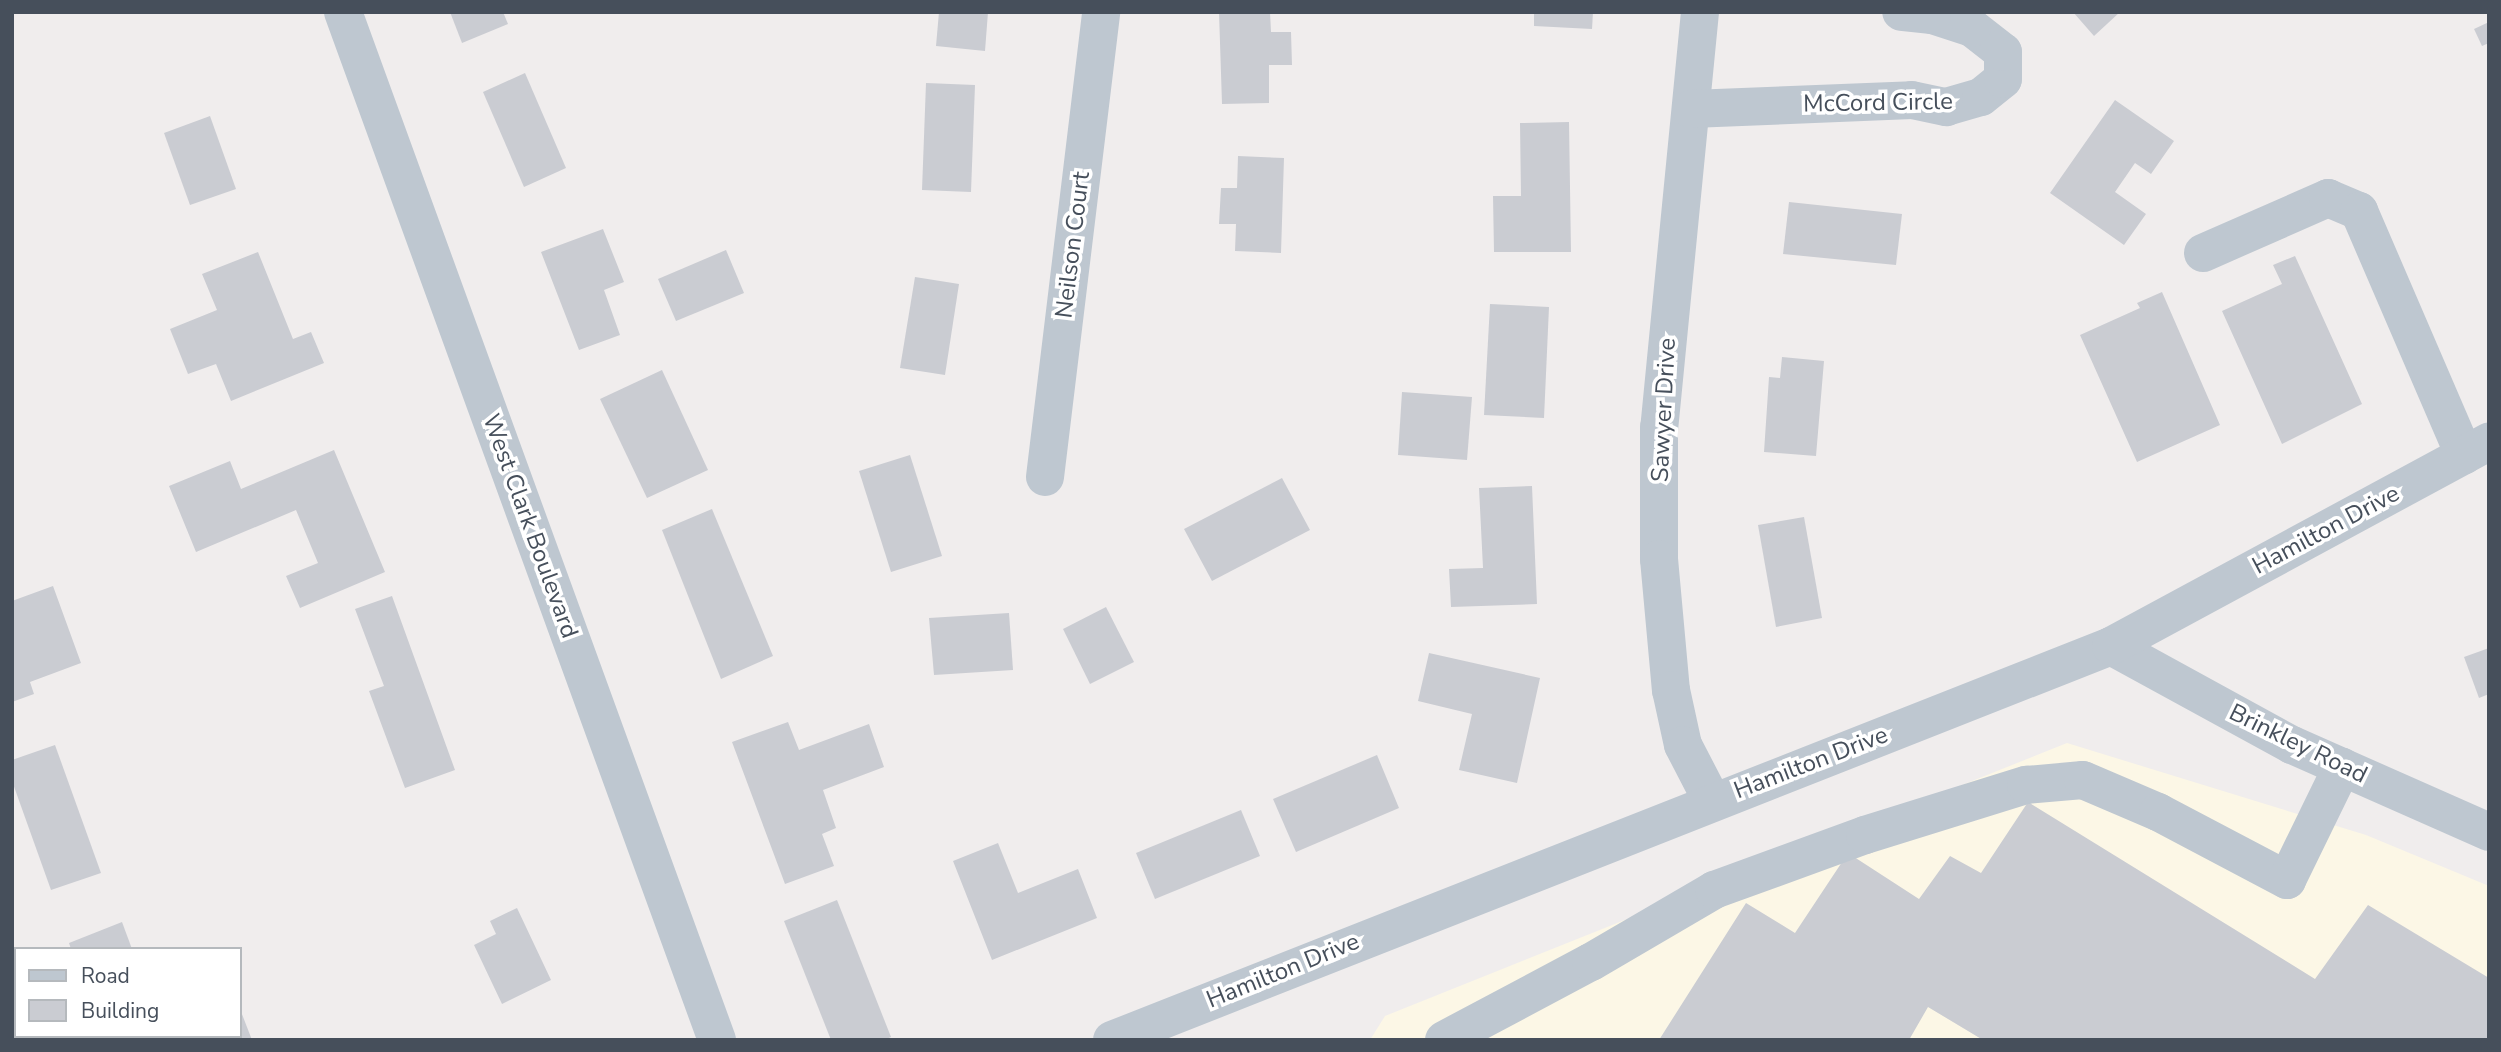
<!DOCTYPE html>
<style>
body{margin:0}
#map{position:relative;width:2501px;height:1052px;overflow:hidden;background:#f0eded;font-family:"Nunito Sans",sans-serif}
div>[style]{position:absolute}
.commercial>*{inset:0;background:#fcf7e6}
.building>*{inset:0;background:#caccd2}
.minor>*{height:38px;margin:-19px;padding:0 19px;transform-origin:19px;border-radius:19px;background:#bec7d0}
span{translate:-50% -50%;white-space:nowrap;text-align:center;line-height:1.15;-webkit-text-stroke:7px #fff;paint-order:stroke}
.street-label{font-size:24px;color:#464f5b}
.frame{position:absolute;inset:0;border:14px solid #464f5b;pointer-events:none}
.legend{position:absolute;left:14px;top:947px;width:228px;height:91px;box-sizing:border-box;background:#fff;border:2px solid #b5b9bd;margin:0;padding:9px 12px;list-style:none;font-size:21px;color:#464f5b}
.legend li{display:flex;align-items:center;gap:14px;height:35px}
.legend b{width:35px;border:2px solid #b5b9bd}
</style>
<div id="map">
<div class="commercial">
<div style="clip-path:polygon(2067px 743px,2366px 835px,2489px 886px,2489px 1040px,1370px 1040px,1385px 1016px)"></div>
</div>
<div class="building">
<div style="clip-path:polygon(450px 12px,503px 12px,508px 24px,462px 43px)"></div>
<div style="clip-path:polygon(939px 12px,988px 12px,985px 51px,936px 46px)"></div>
<div style="clip-path:polygon(1219px 12px,1270px 12px,1271px 32px,1291px 32px,1292px 65px,1269px 65px,1269px 103px,1222px 104px)"></div>
<div style="clip-path:polygon(1534px 12px,1593px 12px,1592px 29px,1534px 26px)"></div>
<div style="clip-path:polygon(2073px 12px,2120px 12px,2094px 36px)"></div>
<div style="clip-path:polygon(2489px 22px,2489px 43px,2482px 46px,2474px 29px)"></div>
<div style="clip-path:polygon(525px 73px,566px 168px,524px 187px,483px 92px)"></div>
<div style="clip-path:polygon(926px 83px,975px 85px,971px 192px,922px 190px)"></div>
<div style="clip-path:polygon(2115px 100px,2174px 141px,2151px 174px,2135px 163px,2115px 192px,2146px 214px,2124px 245px,2050px 193px)"></div>
<div style="clip-path:polygon(210px 116px,236px 189px,190px 205px,164px 133px)"></div>
<div style="clip-path:polygon(1569px 122px,1571px 252px,1494px 252px,1493px 196px,1521px 196px,1520px 123px)"></div>
<div style="clip-path:polygon(1238px 156px,1284px 158px,1281px 253px,1235px 251px,1236px 224px,1219px 224px,1221px 188px,1237px 188px)"></div>
<div style="clip-path:polygon(1789px 202px,1902px 214px,1896px 265px,1783px 254px)"></div>
<div style="clip-path:polygon(603px 229px,624px 282px,604px 290px,620px 335px,579px 350px,541px 252px)"></div>
<div style="clip-path:polygon(726px 250px,744px 293px,676px 321px,658px 279px)"></div>
<div style="clip-path:polygon(258px 252px,293px 339px,311px 332px,324px 363px,231px 401px,216px 364px,188px 374px,170px 329px,217px 310px,202px 274px)"></div>
<div style="clip-path:polygon(2295px 256px,2362px 404px,2282px 444px,2222px 311px,2282px 284px,2273px 265px)"></div>
<div style="clip-path:polygon(915px 277px,959px 284px,945px 375px,900px 368px)"></div>
<div style="clip-path:polygon(2162px 292px,2220px 425px,2137px 462px,2080px 335px,2140px 308px,2137px 303px)"></div>
<div style="clip-path:polygon(1490px 304px,1549px 307px,1544px 418px,1484px 415px)"></div>
<div style="clip-path:polygon(1782px 357px,1824px 361px,1816px 456px,1764px 452px,1769px 377px,1780px 378px)"></div>
<div style="clip-path:polygon(662px 370px,708px 470px,647px 498px,600px 399px)"></div>
<div style="clip-path:polygon(1402px 392px,1472px 397px,1467px 460px,1398px 455px)"></div>
<div style="clip-path:polygon(334px 450px,385px 572px,300px 608px,286px 576px,318px 563px,296px 510px,196px 552px,169px 486px,230px 461px,241px 489px)"></div>
<div style="clip-path:polygon(910px 455px,942px 556px,891px 572px,859px 471px)"></div>
<div style="clip-path:polygon(1282px 478px,1310px 530px,1212px 581px,1184px 529px)"></div>
<div style="clip-path:polygon(1532px 486px,1537px 604px,1451px 607px,1449px 569px,1483px 568px,1479px 488px)"></div>
<div style="clip-path:polygon(712px 509px,773px 656px,721px 679px,662px 530px)"></div>
<div style="clip-path:polygon(1804px 517px,1822px 618px,1776px 627px,1758px 525px)"></div>
<div style="clip-path:polygon(53px 586px,81px 663px,30px 682px,34px 694px,12px 702px,12px 601px)"></div>
<div style="clip-path:polygon(392px 596px,455px 770px,405px 788px,369px 691px,384px 686px,355px 609px)"></div>
<div style="clip-path:polygon(1106px 607px,1134px 662px,1090px 684px,1063px 629px)"></div>
<div style="clip-path:polygon(1009px 613px,1013px 670px,934px 675px,929px 618px)"></div>
<div style="clip-path:polygon(2489px 648px,2489px 694px,2479px 698px,2464px 657px)"></div>
<div style="clip-path:polygon(1429px 653px,1540px 678px,1517px 783px,1459px 770px,1472px 714px,1418px 701px)"></div>
<div style="clip-path:polygon(788px 722px,799px 750px,869px 724px,884px 767px,823px 790px,836px 828px,822px 834px,834px 866px,785px 884px,732px 742px)"></div>
<div style="clip-path:polygon(55px 745px,101px 873px,51px 890px,12px 781px,12px 760px)"></div>
<div style="clip-path:polygon(1377px 755px,1399px 808px,1296px 852px,1273px 799px)"></div>
<div style="clip-path:polygon(2028px 802px,2315px 979px,2368px 905px,2489px 978px,2489px 1040px,1983px 1040px,1928px 1007px,1909px 1040px,1659px 1040px,1746px 903px,1795px 933px,1848px 853px,1919px 899px,1950px 856px,1981px 873px)"></div>
<div style="clip-path:polygon(1241px 810px,1260px 856px,1155px 899px,1136px 853px)"></div>
<div style="clip-path:polygon(998px 843px,1018px 893px,1078px 869px,1097px 918px,992px 960px,953px 861px)"></div>
<div style="clip-path:polygon(837px 900px,891px 1037px,884px 1040px,831px 1040px,784px 921px)"></div>
<div style="clip-path:polygon(517px 908px,551px 980px,502px 1004px,474px 945px,496px 934px,490px 921px)"></div>
<div style="clip-path:polygon(122px 922px,132px 949px,71px 949px,69px 943px)"></div>
<div style="clip-path:polygon(240px 1009px,252px 1040px,191px 1040px,189px 1036px,240px 1036px)"></div>
<div style="clip-path:polygon(106px 1036px,167px 1036px,168px 1040px,107px 1040px)"></div>
</div>
<div class="minor">
<div style="left:343px;top:12px;width:1094px;rotate:70.01deg"></div>
<div style="left:1700px;top:12px;width:417px;rotate:95.6deg"></div>
<div style="left:1659px;top:427px;width:132px;rotate:90deg"></div>
<div style="left:1659px;top:559px;width:132px;rotate:84.8deg"></div>
<div style="left:1671px;top:690px;width:56px;rotate:77.7deg"></div>
<div style="left:1683px;top:745px;width:63px;rotate:62.6deg"></div>
<div style="left:1691px;top:109px;width:221px;rotate:-2.3deg"></div>
<div style="left:1912px;top:100px;width:35px;rotate:12deg"></div>
<div style="left:1946px;top:107px;width:36px;rotate:-16deg"></div>
<div style="left:1981px;top:97px;width:28px;rotate:-39deg"></div>
<div style="left:2003px;top:79px;width:27px;rotate:-90deg"></div>
<div style="left:2003px;top:52px;width:39px;rotate:-142deg"></div>
<div style="left:1972px;top:28px;width:42px;rotate:-162deg"></div>
<div style="left:1932px;top:15px;width:31px;rotate:-174deg"></div>
<div style="left:2203px;top:253px;width:137px;rotate:-23.7deg"></div>
<div style="left:2328px;top:198px;width:34px;rotate:23deg"></div>
<div style="left:2359px;top:211px;width:266px;rotate:66.7deg"></div>
<div style="left:1045px;top:477px;width:468px;rotate:-83.1deg"></div>
<div style="left:2111px;top:646px;width:206px;rotate:28.7deg"></div>
<div style="left:2292px;top:745px;width:215px;rotate:23.8deg"></div>
<div style="left:1112px;top:1040px;width:1074px;rotate:-21.52deg"></div>
<div style="left:2111px;top:646px;width:430px;rotate:-28.4deg"></div>
<div style="left:1444px;top:1040px;width:166px;rotate:-28deg"></div>
<div style="left:1591px;top:962px;width:143px;rotate:-30.3deg"></div>
<div style="left:1714px;top:890px;width:161px;rotate:-20deg"></div>
<div style="left:1865px;top:835px;width:169px;rotate:-17.3deg"></div>
<div style="left:2026px;top:785px;width:57px;rotate:-5deg"></div>
<div style="left:2083px;top:780px;width:82px;rotate:23.1deg"></div>
<div style="left:2158px;top:812px;width:146px;rotate:27.8deg"></div>
<div style="left:2287px;top:880px;width:126px;rotate:-64deg"></div>
</div>
<div class="street-label">
<span style="left:1878px;top:103px;rotate:-1deg">McCord Circle</span>
<span style="left:1073px;top:245px;rotate:-83deg">Neilson Court</span>
<span style="left:1664px;top:410px;rotate:-87deg">Sawyer Drive</span>
<span style="left:530px;top:526px;rotate:70deg">West Clark Boulevard</span>
<span style="left:2326px;top:530px;rotate:-28deg">Hamilton Drive</span>
<span style="left:2298px;top:744px;rotate:26deg">Brinkley Road</span>
<span style="left:1811px;top:763px;rotate:-21deg">Hamilton Drive</span>
<span style="left:1283px;top:971px;rotate:-22deg">Hamilton Drive</span>
</div>
<div class="frame"></div>
<ul class="legend">
<li><b style="height:9px;background:#bec7d0"></b>Road</li>
<li><b style="height:19px;background:#caccd2"></b>Building</li>
</ul>
</div>
